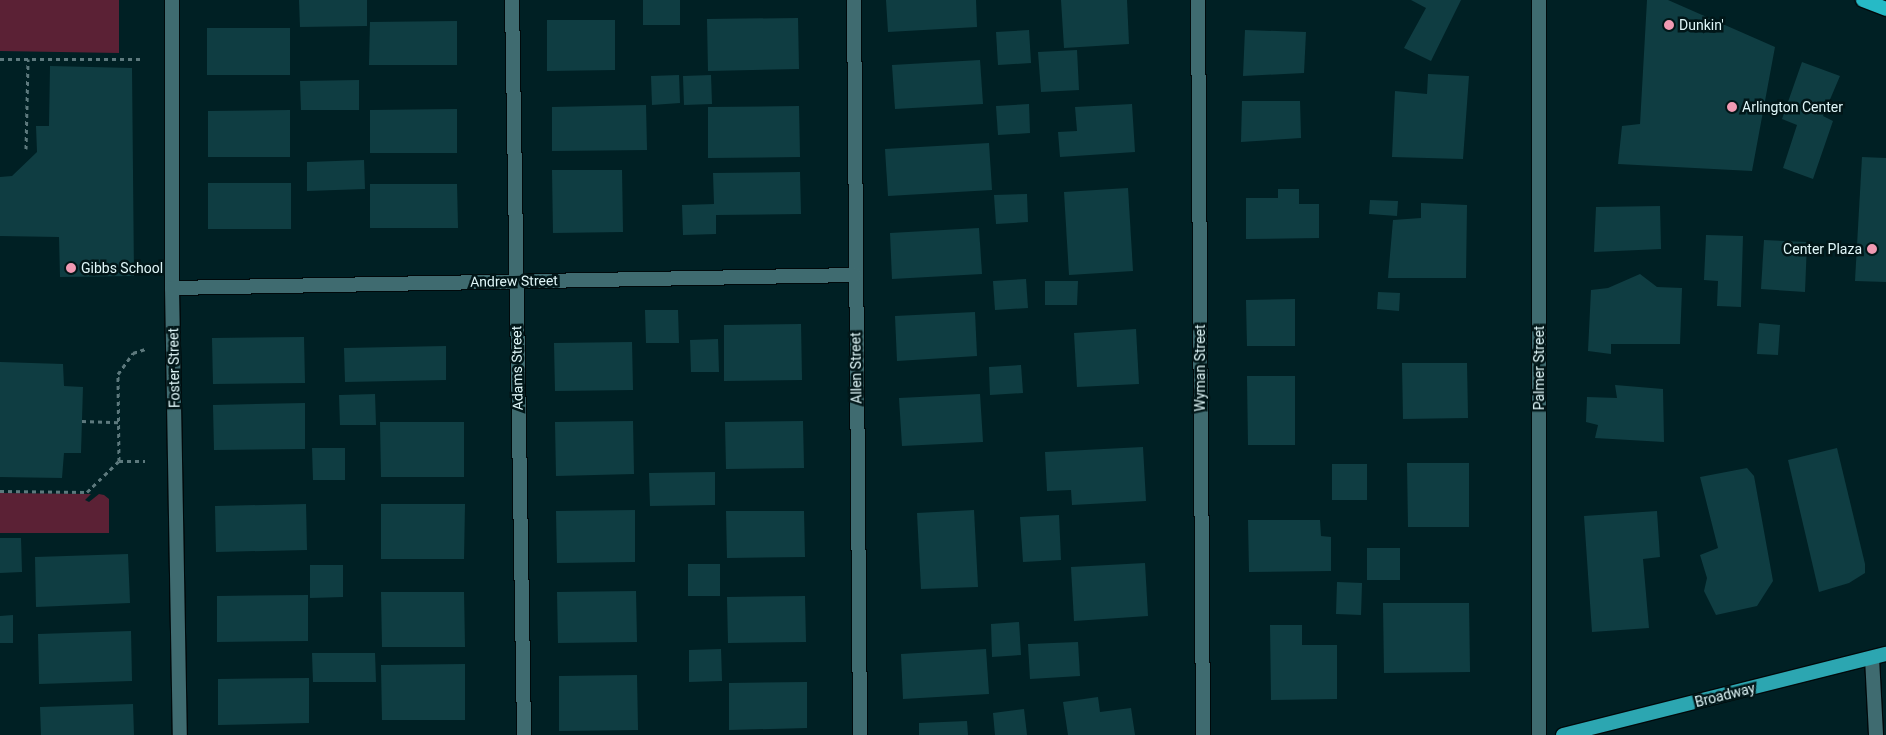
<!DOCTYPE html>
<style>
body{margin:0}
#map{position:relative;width:1886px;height:735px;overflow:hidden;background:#002024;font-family:Roboto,sans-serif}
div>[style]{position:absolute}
.green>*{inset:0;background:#5b2135}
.building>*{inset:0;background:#0f3d42}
.path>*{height:3px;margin-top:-1.5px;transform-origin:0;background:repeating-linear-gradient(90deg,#5d797d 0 4px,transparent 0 8px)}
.roads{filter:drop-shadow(1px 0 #00090b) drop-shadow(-1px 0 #00090b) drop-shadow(0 1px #00090b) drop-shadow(0 -1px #00090b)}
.minor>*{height:14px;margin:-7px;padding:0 7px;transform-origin:7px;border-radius:7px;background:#3f6b70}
.primary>*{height:14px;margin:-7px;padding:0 7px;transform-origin:7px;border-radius:7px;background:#2ca6b1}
.trunk>*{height:14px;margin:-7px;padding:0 7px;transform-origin:7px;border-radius:7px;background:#26bac6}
.dots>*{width:14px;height:14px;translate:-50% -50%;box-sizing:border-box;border:2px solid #011618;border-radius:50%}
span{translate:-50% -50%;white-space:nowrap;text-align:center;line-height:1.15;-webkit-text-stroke:5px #011618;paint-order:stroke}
.poi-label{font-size:14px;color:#dff6f8}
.left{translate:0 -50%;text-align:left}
.right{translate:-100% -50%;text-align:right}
.street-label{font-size:14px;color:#dff6f8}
</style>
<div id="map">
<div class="green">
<div style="clip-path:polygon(0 0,119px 0,119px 53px,0 51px)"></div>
<div style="clip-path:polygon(0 493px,91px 494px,85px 500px,89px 502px,99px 494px,104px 495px,109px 499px,109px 533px,0 533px)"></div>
</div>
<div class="building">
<div style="clip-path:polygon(299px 0,367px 0,367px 26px,300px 27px)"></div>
<div style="clip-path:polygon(643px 0,680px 0,680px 25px,643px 25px)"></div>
<div style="clip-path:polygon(886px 0,976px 0,977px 27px,888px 32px)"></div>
<div style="clip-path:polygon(1061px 0,1127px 0,1129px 44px,1064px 48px)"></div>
<div style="clip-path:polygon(1411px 0,1461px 0,1431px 61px,1404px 48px,1426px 8px)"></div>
<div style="clip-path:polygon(1647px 0,1668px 0,1775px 47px,1752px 171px,1618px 164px,1622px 126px,1640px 124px)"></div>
<div style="clip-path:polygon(798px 18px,799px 69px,708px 71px,707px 19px)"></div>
<div style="clip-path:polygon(547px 20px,615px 20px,615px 70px,547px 71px)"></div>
<div style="clip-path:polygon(457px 21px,457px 65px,369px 65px,370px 22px)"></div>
<div style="clip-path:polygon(207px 28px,290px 28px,290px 75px,207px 75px)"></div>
<div style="clip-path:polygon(1029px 30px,1031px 63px,998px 65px,996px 32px)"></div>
<div style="clip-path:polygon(1245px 30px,1306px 32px,1304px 73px,1243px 76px)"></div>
<div style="clip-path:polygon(1077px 50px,1079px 90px,1041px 92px,1038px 52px)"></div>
<div style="clip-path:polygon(980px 60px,983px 104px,895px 109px,892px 65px)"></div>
<div style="clip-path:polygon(1802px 62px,1840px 76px,1823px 116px,1833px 121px,1813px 179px,1783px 168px,1797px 125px,1782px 119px)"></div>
<div style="clip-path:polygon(50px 66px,132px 68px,134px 276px,60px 277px,59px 237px,0 236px,0 177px,12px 176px,37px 152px,36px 126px,49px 126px)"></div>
<div style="clip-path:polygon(1428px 74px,1469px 76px,1463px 159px,1392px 157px,1395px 91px,1427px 94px)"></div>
<div style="clip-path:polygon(679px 75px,680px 103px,652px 105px,651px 76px)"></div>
<div style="clip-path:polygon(711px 75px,712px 104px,684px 105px,683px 76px)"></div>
<div style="clip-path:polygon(359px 80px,359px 110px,301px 110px,300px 81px)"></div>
<div style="clip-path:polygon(1242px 101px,1300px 101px,1301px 138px,1241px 142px)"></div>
<div style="clip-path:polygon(1029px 104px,1030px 133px,998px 135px,996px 106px)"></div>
<div style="clip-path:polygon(1132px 104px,1135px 152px,1060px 157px,1058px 132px,1077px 131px,1075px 107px)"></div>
<div style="clip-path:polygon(646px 105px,647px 150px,552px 151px,552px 107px)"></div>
<div style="clip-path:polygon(799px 106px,800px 157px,708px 158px,708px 107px)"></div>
<div style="clip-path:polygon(457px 109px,457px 153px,370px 153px,370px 110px)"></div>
<div style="clip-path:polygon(290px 110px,290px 157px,208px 157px,208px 111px)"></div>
<div style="clip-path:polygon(989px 143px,992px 190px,888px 196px,885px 149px)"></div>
<div style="clip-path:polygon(1862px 157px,1886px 158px,1886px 282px,1855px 281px)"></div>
<div style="clip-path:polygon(364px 160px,365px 189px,307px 191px,307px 162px)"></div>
<div style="clip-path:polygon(552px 170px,622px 170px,623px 232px,553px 233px)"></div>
<div style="clip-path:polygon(800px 172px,801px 214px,716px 215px,716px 234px,683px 235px,682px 205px,714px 204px,713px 173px)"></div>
<div style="clip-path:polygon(208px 183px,291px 183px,291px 229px,208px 229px)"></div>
<div style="clip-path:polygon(370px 184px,457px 184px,458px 228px,370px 228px)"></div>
<div style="clip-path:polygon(1128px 188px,1133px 271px,1069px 275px,1064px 192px)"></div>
<div style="clip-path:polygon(1278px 189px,1299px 189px,1299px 204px,1319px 204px,1319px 238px,1246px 239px,1246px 198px,1278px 198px)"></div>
<div style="clip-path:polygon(1027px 194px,1028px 222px,996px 224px,994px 195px)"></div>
<div style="clip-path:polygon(1370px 200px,1398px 201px,1397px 216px,1369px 214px)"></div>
<div style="clip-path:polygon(1421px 203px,1467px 205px,1466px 278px,1388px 278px,1393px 220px,1421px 218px)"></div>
<div style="clip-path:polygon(1660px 206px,1661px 249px,1594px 252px,1596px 207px)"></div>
<div style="clip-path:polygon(979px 228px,982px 274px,892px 279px,890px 233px)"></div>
<div style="clip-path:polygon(1706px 235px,1743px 236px,1741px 307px,1717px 306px,1718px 281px,1704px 280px)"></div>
<div style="clip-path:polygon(1764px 240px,1807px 242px,1805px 292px,1761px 289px)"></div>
<div style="clip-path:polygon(1640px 274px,1657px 287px,1682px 288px,1680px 344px,1611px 344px,1611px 354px,1588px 351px,1591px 290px,1608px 288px)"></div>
<div style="clip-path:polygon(1026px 279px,1028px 308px,995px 310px,993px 281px)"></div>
<div style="clip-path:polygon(1045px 281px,1078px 281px,1077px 305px,1045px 305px)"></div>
<div style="clip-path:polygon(1378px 292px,1400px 293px,1399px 311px,1377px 309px)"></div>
<div style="clip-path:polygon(1295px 299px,1295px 346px,1247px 346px,1246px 300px)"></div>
<div style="clip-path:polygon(645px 310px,678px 310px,679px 343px,646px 343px)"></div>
<div style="clip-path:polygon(975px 312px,977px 356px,897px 361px,895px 316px)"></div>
<div style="clip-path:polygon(1759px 323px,1780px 325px,1778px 355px,1757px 354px)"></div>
<div style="clip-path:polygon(801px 324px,802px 380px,724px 381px,724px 325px)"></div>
<div style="clip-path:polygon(1136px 329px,1139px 384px,1077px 387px,1074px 333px)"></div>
<div style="clip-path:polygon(304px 337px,305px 383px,213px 384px,212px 338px)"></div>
<div style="clip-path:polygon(718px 339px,719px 372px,691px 372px,690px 340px)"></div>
<div style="clip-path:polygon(632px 342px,633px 390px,555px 391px,554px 343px)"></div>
<div style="clip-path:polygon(446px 346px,446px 380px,345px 382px,344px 348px)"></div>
<div style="clip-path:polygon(0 362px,63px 364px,64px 386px,83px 387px,81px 453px,64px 453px,62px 478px,0 477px)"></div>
<div style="clip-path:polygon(1402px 363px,1467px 363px,1468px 418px,1403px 419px)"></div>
<div style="clip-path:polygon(1021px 365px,1023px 393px,990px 395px,989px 367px)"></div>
<div style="clip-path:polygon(1247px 376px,1295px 376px,1295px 445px,1248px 445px)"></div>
<div style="clip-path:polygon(1615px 385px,1663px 389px,1664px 442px,1595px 438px,1598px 425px,1586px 422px,1587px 397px,1617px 398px)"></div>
<div style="clip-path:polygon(375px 394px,376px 425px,340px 425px,339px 395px)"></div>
<div style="clip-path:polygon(980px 394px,983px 442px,902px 446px,899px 398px)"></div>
<div style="clip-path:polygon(305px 403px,305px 449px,214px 450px,213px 405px)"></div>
<div style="clip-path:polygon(633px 421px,634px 474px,556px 476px,555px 422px)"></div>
<div style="clip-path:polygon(803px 421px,804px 468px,726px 469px,725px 422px)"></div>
<div style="clip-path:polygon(380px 422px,464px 422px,464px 477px,381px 477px)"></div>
<div style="clip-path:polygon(1143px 447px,1146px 501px,1072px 505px,1071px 490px,1047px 491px,1045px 452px)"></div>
<div style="clip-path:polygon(312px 448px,345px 448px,345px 480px,313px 480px)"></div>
<div style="clip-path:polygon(1837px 448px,1865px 564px,1865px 573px,1849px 583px,1819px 592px,1788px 460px)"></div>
<div style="clip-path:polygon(1407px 463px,1469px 463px,1469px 527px,1408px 527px)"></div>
<div style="clip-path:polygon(1332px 464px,1367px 464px,1367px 500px,1332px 500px)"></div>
<div style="clip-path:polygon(1747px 468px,1754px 476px,1773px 581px,1757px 606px,1716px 615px,1704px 591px,1707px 578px,1700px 555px,1718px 548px,1700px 477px)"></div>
<div style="clip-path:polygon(715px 472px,715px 505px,650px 506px,649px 473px)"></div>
<div style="clip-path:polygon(306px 504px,307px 550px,216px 552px,215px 506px)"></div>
<div style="clip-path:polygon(381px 504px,465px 504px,464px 559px,381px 559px)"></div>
<div style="clip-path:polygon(635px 510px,635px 562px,557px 563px,556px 511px)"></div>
<div style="clip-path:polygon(974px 510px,978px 587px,921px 589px,917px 513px)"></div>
<div style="clip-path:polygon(726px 511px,804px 511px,805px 557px,727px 558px)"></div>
<div style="clip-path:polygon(1657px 511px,1660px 557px,1643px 559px,1649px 628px,1592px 632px,1584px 516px)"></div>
<div style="clip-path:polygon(1059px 515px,1061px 560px,1023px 562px,1020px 517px)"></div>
<div style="clip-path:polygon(1248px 520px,1320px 520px,1321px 536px,1331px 537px,1331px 571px,1249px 572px)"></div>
<div style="clip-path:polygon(0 538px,21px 538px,22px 572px,0 573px)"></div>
<div style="clip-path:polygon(1367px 548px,1400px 548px,1400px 580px,1367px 580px)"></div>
<div style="clip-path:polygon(128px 554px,130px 603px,36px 607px,35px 557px)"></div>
<div style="clip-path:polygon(1145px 563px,1148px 616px,1074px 621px,1071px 567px)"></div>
<div style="clip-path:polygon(688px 564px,720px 564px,720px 596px,688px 596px)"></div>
<div style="clip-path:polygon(310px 565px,343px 565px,343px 597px,310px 598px)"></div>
<div style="clip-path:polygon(1337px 582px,1362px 583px,1361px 615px,1336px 614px)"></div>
<div style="clip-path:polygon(636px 591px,637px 642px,558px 643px,557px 592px)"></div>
<div style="clip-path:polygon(381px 592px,464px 592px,465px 647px,382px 647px)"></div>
<div style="clip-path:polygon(308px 595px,308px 641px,217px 642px,217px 596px)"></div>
<div style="clip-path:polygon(805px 596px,806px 642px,728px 643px,727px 597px)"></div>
<div style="clip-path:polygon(1383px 603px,1469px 603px,1470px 672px,1384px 673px)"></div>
<div style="clip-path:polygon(13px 615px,13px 643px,0 643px,0 616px)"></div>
<div style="clip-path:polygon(1019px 622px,1021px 655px,992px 657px,991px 624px)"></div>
<div style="clip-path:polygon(1270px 625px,1302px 625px,1302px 645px,1337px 645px,1337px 699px,1271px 700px)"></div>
<div style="clip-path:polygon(131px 631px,132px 681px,39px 684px,38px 634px)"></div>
<div style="clip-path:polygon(1078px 642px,1080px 676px,1030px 679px,1028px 644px)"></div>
<div style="clip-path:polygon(721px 649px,722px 681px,689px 682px,689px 650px)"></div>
<div style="clip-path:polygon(986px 649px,989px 694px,903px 699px,901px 654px)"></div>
<div style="clip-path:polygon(312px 653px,375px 653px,376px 682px,313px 682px)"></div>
<div style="clip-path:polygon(465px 664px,465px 720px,382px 720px,381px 665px)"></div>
<div style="clip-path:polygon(637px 675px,638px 730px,559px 731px,559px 676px)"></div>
<div style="clip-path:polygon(309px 678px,309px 723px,218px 725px,218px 679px)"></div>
<div style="clip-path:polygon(807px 682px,807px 728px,729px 730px,729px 683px)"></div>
<div style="clip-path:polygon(1098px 697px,1100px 712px,1131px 708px,1135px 735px,1068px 735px,1063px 702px)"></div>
<div style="clip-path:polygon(133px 704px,134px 735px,41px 735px,40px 707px)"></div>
<div style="clip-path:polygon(1024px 709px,1027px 735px,995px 735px,993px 713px)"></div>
<div style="clip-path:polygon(967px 721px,968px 735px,919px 735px,919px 723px)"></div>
</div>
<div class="path">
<div style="left:0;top:59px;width:144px"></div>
<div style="left:26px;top:149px;width:90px;rotate:-88.7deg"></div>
<div style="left:82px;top:421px;width:36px;rotate:2deg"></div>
<div style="left:119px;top:461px;width:87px;rotate:-90.7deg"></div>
<div style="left:118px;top:374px;width:26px;rotate:-54deg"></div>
<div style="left:133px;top:353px;width:13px;rotate:-18deg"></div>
<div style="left:0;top:491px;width:87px;rotate:0.7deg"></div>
<div style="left:87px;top:492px;width:45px;rotate:-44.1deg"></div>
<div style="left:119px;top:461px;width:26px"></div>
</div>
<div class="roads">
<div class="minor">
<div style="left:172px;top:0;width:288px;rotate:90deg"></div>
<div style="left:172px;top:288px;width:447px;rotate:89deg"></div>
<div style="left:512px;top:0;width:735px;rotate:89.06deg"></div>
<div style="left:854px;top:0;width:735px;rotate:89.53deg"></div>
<div style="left:1198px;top:0;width:735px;rotate:89.61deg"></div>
<div style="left:172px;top:288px;width:683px;rotate:-1.09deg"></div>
<div style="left:1872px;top:658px;width:77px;rotate:87deg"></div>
<div style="left:1539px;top:735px;width:735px;rotate:-90deg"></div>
</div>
<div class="primary">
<div style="left:1563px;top:735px;width:333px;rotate:-14.1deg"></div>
</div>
<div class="trunk">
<div style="left:1863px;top:0;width:25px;rotate:21deg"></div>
</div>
</div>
<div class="dots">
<div style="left:1669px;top:25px;background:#f19ab3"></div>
<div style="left:1732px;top:107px;background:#f19ab3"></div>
<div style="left:1872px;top:249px;background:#f19ab3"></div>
<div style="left:71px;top:268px;background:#f19ab3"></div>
</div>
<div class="poi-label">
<span class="left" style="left:1679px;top:25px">Dunkin'</span>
<span class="left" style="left:1742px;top:107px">Arlington Center</span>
<span class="right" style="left:1862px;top:249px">Center Plaza</span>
<span class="left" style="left:81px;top:268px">Gibbs School</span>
</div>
<div class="street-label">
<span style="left:514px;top:281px;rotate:-1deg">Andrew Street</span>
<span style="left:174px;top:368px;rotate:-91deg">Foster Street</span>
<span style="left:517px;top:368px;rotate:-91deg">Adams Street</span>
<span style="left:856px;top:368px;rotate:-91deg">Allen Street</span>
<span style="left:1200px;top:368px;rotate:-90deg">Wyman Street</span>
<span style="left:1539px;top:368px;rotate:-90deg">Palmer Street</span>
<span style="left:1725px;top:695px;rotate:-14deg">Broadway</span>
</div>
</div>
